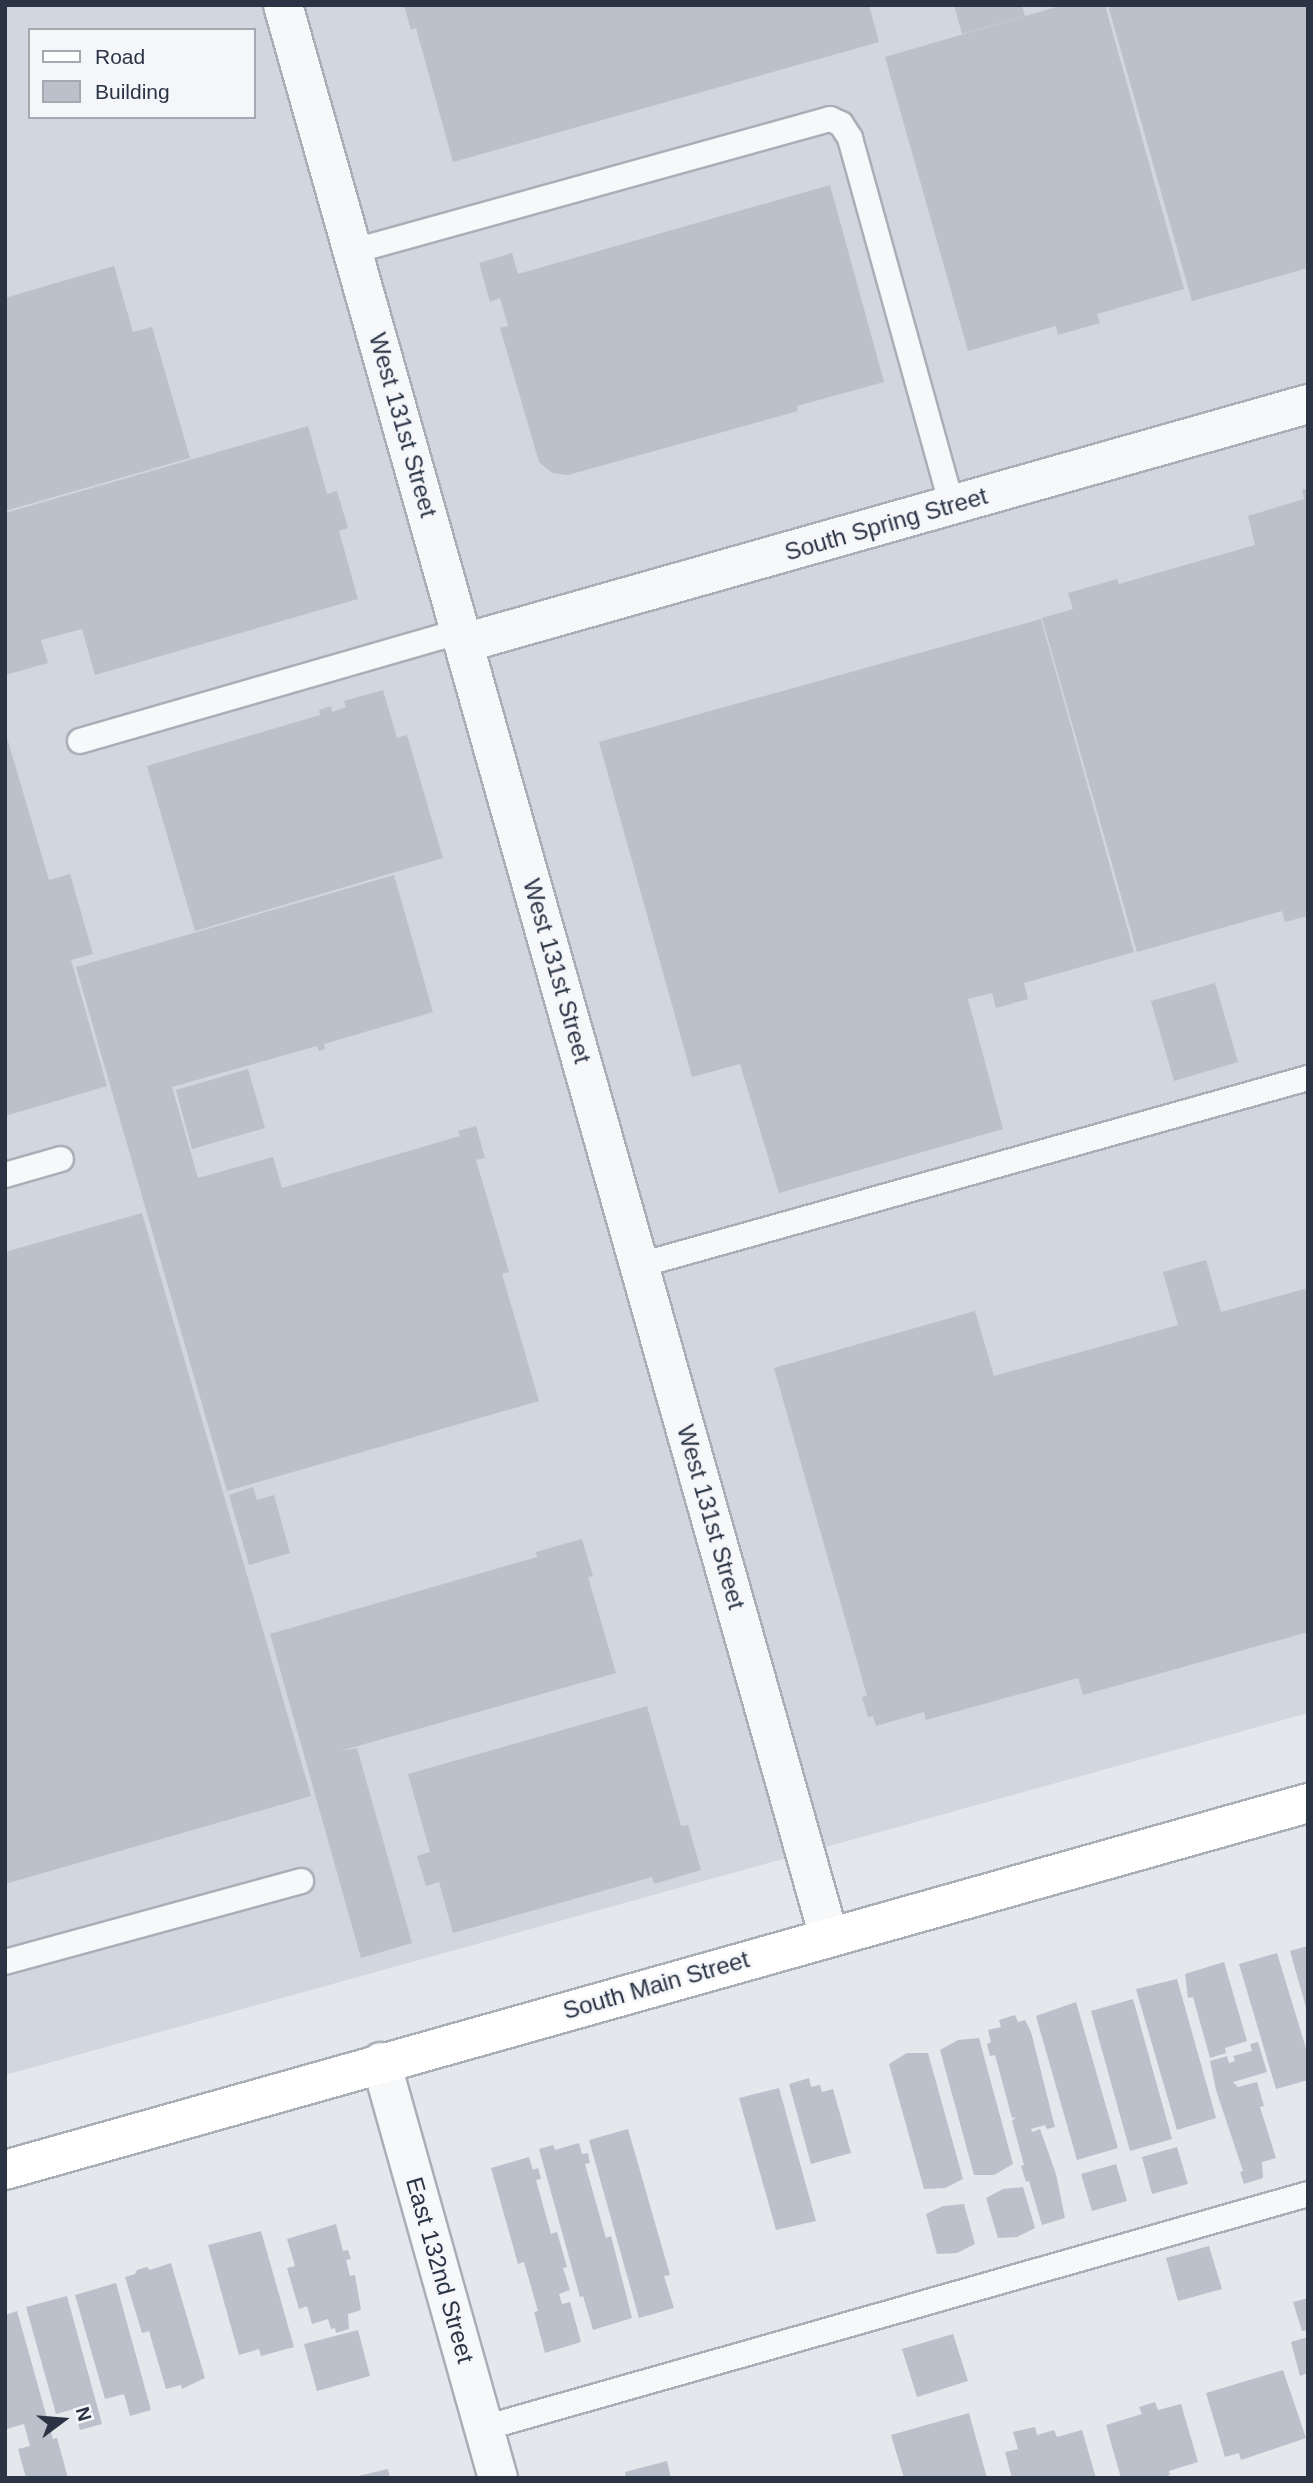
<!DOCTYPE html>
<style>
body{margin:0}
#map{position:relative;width:1313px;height:2483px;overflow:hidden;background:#e4e7ec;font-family:Helvetica,sans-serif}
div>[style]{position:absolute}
.built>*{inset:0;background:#d2d6de}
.building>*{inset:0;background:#bbc0ca}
.roads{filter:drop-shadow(2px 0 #a9aeb7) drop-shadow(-2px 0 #a9aeb7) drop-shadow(0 2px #a9aeb7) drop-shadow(0 -2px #a9aeb7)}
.lane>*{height:24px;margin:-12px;padding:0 12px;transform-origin:12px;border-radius:12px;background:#f7f8fa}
.street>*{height:38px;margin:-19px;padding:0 19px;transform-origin:19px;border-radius:19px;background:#f7f8fa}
.primary>*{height:38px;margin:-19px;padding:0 19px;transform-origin:19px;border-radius:19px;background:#fff}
span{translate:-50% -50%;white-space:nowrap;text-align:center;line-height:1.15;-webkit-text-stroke:5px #f4f6f9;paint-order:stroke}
.street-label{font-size:24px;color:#2b3445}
.frame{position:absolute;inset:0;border:7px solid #2b3445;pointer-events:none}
.legend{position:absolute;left:28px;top:28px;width:228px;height:91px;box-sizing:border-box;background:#f4f6f9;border:2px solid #a4a8b1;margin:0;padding:9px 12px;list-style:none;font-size:21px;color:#2b3445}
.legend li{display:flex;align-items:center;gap:14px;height:35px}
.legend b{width:35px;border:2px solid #a4a8b1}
.north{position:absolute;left:28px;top:2385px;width:70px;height:70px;-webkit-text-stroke:5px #f4f6f9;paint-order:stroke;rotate:74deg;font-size:19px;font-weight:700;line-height:28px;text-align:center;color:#2b3445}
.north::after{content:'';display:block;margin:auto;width:24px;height:32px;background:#2b3445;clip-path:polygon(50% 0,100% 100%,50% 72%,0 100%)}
</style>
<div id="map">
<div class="built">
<div style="clip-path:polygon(evenodd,5px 5px,1308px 5px,1308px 1713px,5px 2075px,5px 5px,30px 30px,254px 30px,254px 117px,30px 117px,30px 30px)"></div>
</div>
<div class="building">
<div style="clip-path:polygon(404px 5px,869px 5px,879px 42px,453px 162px,416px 28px,411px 30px)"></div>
<div style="clip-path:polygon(954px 5px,1022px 5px,1025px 16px,962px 34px)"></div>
<div style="clip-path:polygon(1063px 5px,1105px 5px,1184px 289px,1097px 314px,1100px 323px,1058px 335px,1056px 326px,968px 351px,885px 57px)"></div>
<div style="clip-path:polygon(1108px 5px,1308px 5px,1308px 268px,1192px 301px)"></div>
<div style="clip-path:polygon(830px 185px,884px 382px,797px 406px,798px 411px,568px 475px,552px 473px,539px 462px,500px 328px,508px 326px,500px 298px,490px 302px,479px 263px,512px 253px,518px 274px)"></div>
<div style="clip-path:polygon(114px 266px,133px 332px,152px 327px,190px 458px,5px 511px,5px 298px)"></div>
<div style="clip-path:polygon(308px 426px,327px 494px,337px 491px,348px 528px,339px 531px,358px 599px,95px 675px,82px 629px,41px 640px,48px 663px,5px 675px,5px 513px)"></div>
<div style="clip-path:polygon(1308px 488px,1308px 916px,1285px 922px,1282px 911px,1137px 952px,1042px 618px,1073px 609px,1068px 593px,1117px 579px,1119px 584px,1255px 545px,1248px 516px,1304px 499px,1302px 490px)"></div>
<div style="clip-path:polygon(1041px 619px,1134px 952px,1024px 983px,1028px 999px,996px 1008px,992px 993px,968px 999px,1003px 1129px,779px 1193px,740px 1064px,692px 1077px,599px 742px)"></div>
<div style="clip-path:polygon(383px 690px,397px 738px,407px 735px,443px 858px,195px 931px,147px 766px,320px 715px,319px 710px,331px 706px,332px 712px,346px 707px,344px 701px)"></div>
<div style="clip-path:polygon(5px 731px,49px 880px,70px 874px,93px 954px,71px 960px,107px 1086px,5px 1116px)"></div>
<div style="clip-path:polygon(394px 875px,433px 1012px,324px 1044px,325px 1049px,319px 1051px,317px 1046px,172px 1087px,198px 1178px,273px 1157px,282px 1188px,460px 1136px,458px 1131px,476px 1126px,485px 1158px,476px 1160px,509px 1272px,502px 1274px,539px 1401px,227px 1491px,76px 967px)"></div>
<div style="clip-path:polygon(1215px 983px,1238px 1062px,1174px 1081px,1151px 1001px)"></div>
<div style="clip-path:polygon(248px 1069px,265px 1128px,192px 1149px,176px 1090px)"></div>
<div style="clip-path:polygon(142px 1213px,311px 1796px,5px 1884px,5px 1252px)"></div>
<div style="clip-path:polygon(1206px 1260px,1221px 1312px,1308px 1288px,1308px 1632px,1083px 1695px,1078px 1678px,926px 1720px,924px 1712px,876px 1726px,873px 1716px,868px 1717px,862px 1697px,867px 1696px,774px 1368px,975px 1311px,994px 1376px,1178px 1325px,1163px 1272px)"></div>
<div style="clip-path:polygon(253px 1487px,257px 1500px,274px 1495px,290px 1553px,249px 1565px,229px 1495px)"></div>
<div style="clip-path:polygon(582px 1539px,593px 1576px,588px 1577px,616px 1673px,340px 1751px,357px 1748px,412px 1943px,361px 1958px,270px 1634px,537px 1557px,536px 1552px)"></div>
<div style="clip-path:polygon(647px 1706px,681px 1826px,688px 1825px,701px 1870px,654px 1884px,652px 1877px,453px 1933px,439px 1882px,426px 1886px,417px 1856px,430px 1852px,408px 1774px)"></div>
<div style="clip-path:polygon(1308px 1946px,1308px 2011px,1307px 2011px,1290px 1951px)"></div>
<div style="clip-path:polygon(1277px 1953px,1308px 2055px,1308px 2080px,1276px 2089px,1239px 1964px)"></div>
<div style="clip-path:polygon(1224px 1962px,1247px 2041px,1225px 2048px,1226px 2053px,1210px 2058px,1193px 1997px,1188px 1998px,1185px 1974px)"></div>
<div style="clip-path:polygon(1177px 1979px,1216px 2118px,1177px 2130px,1136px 1989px)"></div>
<div style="clip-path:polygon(1133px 1999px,1172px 2139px,1130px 2151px,1091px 2011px)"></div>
<div style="clip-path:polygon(1076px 2002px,1118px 2148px,1077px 2160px,1036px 2016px)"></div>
<div style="clip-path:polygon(1015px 2015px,1018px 2022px,1025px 2020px,1031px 2032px,1055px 2127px,1047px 2129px,1045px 2125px,1031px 2129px,1032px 2132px,1040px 2129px,1056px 2174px,1065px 2218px,1042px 2225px,1029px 2181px,1026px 2182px,1021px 2166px,1024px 2165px,1012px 2121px,1016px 2117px,1012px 2118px,995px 2055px,990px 2056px,987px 2044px,991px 2042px,988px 2030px,1001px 2027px,999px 2020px)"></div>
<div style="clip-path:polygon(979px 2038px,1013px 2164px,994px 2175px,974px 2175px,940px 2050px,958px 2040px)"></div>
<div style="clip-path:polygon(1258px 2042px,1267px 2072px,1233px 2082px,1238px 2087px,1257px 2082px,1264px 2106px,1260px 2107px,1276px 2158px,1262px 2162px,1263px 2178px,1244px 2184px,1240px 2172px,1243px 2171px,1216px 2090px,1210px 2061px,1227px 2056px,1229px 2063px,1235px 2061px,1233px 2056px,1252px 2051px,1250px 2044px)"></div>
<div style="clip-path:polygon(907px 2053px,928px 2053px,963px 2179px,945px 2188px,924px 2189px,889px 2064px)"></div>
<div style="clip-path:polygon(809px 2078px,811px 2087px,820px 2085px,822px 2092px,833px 2089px,851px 2153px,811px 2164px,789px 2084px)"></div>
<div style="clip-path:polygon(779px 2088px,816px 2221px,776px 2230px,739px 2098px)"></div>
<div style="clip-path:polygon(628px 2129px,670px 2275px,664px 2276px,674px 2308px,639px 2318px,589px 2140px)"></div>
<div style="clip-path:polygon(579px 2143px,582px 2154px,588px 2153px,590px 2163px,585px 2164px,606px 2238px,611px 2236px,632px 2318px,593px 2330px,583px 2296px,580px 2297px,539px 2149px,553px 2145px,555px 2150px)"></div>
<div style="clip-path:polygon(1177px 2147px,1188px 2184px,1152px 2194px,1142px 2157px)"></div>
<div style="clip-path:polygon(529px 2157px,533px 2170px,538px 2168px,541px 2179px,536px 2180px,551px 2234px,557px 2232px,567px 2267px,563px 2268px,570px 2290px,559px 2294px,562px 2304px,570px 2302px,581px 2342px,545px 2353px,534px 2312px,538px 2311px,524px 2262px,518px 2264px,491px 2168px)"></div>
<div style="clip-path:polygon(1116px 2164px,1127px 2201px,1092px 2211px,1081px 2174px)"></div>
<div style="clip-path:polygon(1023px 2187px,1035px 2228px,1017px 2237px,998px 2238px,986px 2198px,1003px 2189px)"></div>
<div style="clip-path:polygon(964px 2204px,975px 2244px,957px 2253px,937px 2254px,926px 2214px,943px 2206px)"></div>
<div style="clip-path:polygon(336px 2224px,343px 2251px,348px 2250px,351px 2259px,346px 2260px,350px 2276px,355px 2275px,361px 2310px,348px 2314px,349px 2329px,336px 2333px,335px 2328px,331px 2329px,328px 2319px,312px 2324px,307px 2306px,299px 2309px,287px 2268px,295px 2266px,287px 2239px)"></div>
<div style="clip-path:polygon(261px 2231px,294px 2347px,261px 2356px,259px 2349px,239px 2355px,208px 2245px)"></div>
<div style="clip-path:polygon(1209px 2246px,1222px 2289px,1178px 2301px,1166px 2258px)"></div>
<div style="clip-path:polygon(171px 2263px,205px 2378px,182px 2389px,181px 2385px,166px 2389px,149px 2331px,142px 2333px,125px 2277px,135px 2274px,137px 2270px,147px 2267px,150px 2270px)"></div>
<div style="clip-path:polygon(116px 2283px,151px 2410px,130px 2416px,124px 2394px,105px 2399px,75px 2295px)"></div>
<div style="clip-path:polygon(67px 2296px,102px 2424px,80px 2430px,74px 2409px,56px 2414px,26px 2307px)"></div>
<div style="clip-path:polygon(1308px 2298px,1308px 2330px,1302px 2331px,1293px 2302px)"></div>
<div style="clip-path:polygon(17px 2311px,53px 2439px,57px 2438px,68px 2478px,26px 2478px,18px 2449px,30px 2446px,24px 2424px,7px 2429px,5px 2315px)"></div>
<div style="clip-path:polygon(358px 2330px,370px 2376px,317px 2391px,304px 2344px)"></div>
<div style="clip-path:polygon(953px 2334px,968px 2381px,917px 2397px,902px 2349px)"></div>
<div style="clip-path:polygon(1308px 2337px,1308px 2373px,1300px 2376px,1291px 2342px)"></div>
<div style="clip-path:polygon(1283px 2370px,1306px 2438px,1241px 2460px,1239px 2453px,1225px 2457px,1206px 2393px)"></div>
<div style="clip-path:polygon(1155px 2402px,1158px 2410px,1181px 2404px,1198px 2462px,1169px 2471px,1170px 2475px,1159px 2478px,1121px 2478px,1106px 2425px,1142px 2414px,1139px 2407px)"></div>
<div style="clip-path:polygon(969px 2413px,987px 2478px,904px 2478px,891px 2435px)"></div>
<div style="clip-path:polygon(1035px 2427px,1037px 2435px,1054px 2430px,1057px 2437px,1082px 2430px,1096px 2478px,1012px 2478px,1005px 2452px,1018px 2449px,1013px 2432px)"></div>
<div style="clip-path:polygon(667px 2461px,671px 2478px,626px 2478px,625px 2472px)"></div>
<div style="clip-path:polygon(388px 2469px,390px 2478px,355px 2478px,354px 2477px)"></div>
</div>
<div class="roads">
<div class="lane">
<div style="left:354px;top:251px;width:494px;rotate:-15.5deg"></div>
<div style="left:830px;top:119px;width:12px;rotate:24deg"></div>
<div style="left:841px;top:124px;width:17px;rotate:57deg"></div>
<div style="left:850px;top:138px;width:381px;rotate:74.5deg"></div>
<div style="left:80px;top:741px;width:396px;rotate:-16.1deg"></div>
<div style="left:5px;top:1175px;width:58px;rotate:-15.9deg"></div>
<div style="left:640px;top:1265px;width:694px;rotate:-15.64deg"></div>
<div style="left:5px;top:1962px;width:307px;rotate:-15.3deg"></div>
<div style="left:484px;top:2428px;width:857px;rotate:-15.85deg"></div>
</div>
<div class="street">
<div style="left:283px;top:5px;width:2008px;rotate:74.22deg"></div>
<div style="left:464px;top:643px;width:877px;rotate:-15.81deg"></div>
<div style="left:381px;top:2062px;width:432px;rotate:74.3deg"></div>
</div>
<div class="primary">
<div style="left:5px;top:2170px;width:1354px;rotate:-15.73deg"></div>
</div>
</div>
<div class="street-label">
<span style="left:403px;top:425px;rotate:74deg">West 131st Street</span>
<span style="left:886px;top:524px;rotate:-16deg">South Spring Street</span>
<span style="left:557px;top:971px;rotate:74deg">West 131st Street</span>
<span style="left:711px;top:1517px;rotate:74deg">West 131st Street</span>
<span style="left:656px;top:1985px;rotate:-16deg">South Main Street</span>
<span style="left:440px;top:2270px;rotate:74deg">East 132nd Street</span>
</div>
<div class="frame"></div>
<ul class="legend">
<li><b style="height:9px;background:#fff"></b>Road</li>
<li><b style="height:19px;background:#bbc0ca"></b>Building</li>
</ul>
<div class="north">N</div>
</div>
